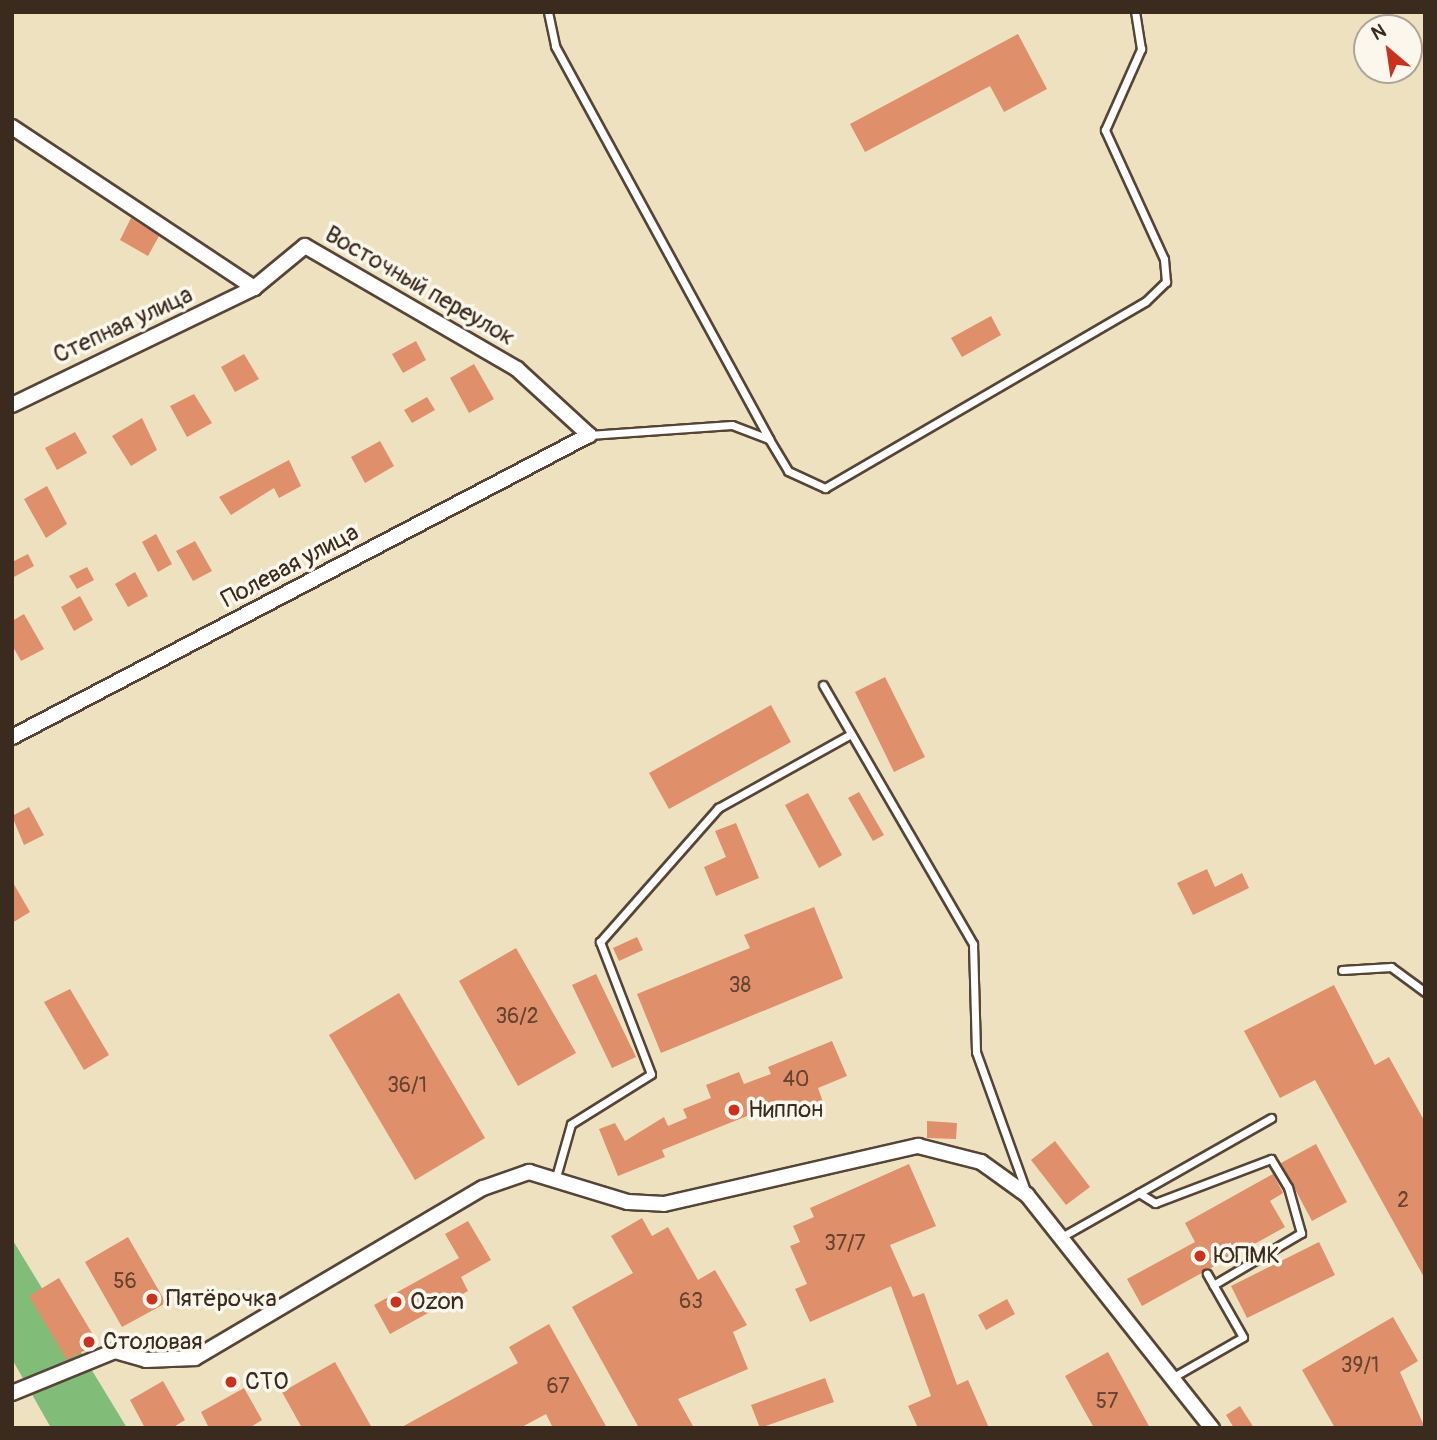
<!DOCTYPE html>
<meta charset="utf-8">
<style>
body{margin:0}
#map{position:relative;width:1437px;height:1440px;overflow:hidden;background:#ede1c0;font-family:Pangolin,sans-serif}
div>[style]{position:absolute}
.forest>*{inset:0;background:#82bc79}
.building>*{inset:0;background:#df8f6a}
.roads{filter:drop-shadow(2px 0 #564536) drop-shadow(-2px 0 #564536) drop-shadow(0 2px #564536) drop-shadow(0 -2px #564536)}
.service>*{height:7px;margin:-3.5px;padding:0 3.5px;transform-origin:3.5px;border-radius:3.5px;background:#fff}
.minor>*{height:14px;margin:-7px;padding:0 7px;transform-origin:7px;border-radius:7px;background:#fff}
.dots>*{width:19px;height:19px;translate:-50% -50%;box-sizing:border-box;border:4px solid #fbf7ec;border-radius:50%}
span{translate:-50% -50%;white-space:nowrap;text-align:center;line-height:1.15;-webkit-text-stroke:7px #fbf7ec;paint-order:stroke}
.number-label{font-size:21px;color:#644331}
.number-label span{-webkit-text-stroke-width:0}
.street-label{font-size:24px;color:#3b2a1e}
.poi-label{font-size:24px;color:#3b2a1e}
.left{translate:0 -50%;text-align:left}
.frame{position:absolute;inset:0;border:14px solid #3b2a1e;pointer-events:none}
.north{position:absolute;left:1353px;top:14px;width:70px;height:70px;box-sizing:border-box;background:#fbf7ec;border:2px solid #aea59a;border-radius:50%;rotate:331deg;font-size:19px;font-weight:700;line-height:28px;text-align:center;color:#3b2a1e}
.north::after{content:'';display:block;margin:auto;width:24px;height:32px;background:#c8321e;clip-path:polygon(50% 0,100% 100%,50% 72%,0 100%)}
</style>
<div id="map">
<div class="forest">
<div style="clip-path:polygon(12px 1239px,127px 1428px,51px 1428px,12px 1359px)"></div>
</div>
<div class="building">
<div style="clip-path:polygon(1018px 34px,1047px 89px,1004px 112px,990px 86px,865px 152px,850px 124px)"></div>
<div style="clip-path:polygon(131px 218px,159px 236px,148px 256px,120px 240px)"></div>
<div style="clip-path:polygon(991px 316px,1001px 335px,962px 357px,951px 338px)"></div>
<div style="clip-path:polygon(416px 341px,426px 360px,403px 373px,392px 354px)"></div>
<div style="clip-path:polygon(244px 354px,259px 379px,235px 392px,221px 367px)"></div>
<div style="clip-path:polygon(474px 364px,494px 399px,469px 413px,450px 378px)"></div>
<div style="clip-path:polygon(194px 394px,212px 423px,187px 437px,170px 406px)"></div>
<div style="clip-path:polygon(427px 397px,435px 410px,412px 423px,404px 410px)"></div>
<div style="clip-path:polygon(142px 418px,157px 450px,131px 466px,112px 436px)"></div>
<div style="clip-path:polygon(75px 432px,87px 453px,57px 470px,45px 448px)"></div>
<div style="clip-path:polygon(380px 441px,394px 466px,365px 483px,351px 457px)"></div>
<div style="clip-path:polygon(289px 460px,301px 486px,279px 498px,274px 488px,231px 515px,219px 497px)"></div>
<div style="clip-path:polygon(47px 486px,67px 524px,46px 538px,24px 499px)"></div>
<div style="clip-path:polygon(156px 534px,172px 564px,158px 572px,142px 542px)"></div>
<div style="clip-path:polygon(195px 541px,212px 571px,193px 581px,176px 551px)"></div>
<div style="clip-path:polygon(28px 554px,34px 566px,12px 578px,12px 562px)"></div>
<div style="clip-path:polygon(87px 567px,94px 580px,77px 589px,69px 576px)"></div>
<div style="clip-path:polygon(135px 572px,148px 596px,128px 607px,115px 584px)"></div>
<div style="clip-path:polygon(80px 596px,93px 620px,74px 631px,61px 607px)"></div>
<div style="clip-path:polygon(24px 614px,44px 649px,21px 661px,12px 645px,12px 621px)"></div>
<div style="clip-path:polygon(885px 677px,925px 757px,894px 772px,855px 692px)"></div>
<div style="clip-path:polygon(771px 705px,791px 742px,669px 809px,649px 773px)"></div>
<div style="clip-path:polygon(859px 792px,884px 835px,873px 841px,848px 798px)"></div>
<div style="clip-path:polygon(808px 793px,842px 855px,819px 868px,785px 805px)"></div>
<div style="clip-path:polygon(29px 807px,44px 835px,24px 845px,12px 816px)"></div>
<div style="clip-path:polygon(736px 823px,759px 878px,716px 896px,704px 867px,726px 857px,715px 831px)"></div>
<div style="clip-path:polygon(1207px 869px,1215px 887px,1242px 873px,1249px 888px,1193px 915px,1177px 883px)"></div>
<div style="clip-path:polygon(12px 881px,30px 912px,12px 923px)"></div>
<div style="clip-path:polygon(814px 907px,843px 978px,661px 1053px,637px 994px,750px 948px,744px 935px)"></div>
<div style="clip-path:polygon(637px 937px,643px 950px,619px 961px,613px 948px)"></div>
<div style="clip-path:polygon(516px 948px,576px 1053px,518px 1086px,459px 981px)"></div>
<div style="clip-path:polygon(596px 974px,636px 1057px,612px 1068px,572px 985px)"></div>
<div style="clip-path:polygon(1334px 985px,1375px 1065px,1389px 1057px,1425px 1122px,1425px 1279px,1315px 1080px,1280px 1098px,1244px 1031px)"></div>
<div style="clip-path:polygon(70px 989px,109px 1055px,84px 1070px,44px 1002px)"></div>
<div style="clip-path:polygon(399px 993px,485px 1138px,415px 1180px,329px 1035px)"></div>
<div style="clip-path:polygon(832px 1041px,847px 1076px,818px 1088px,823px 1102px,793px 1115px,787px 1100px,662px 1150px,665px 1157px,618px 1176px,599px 1129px,615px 1123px,625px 1141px,664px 1117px,668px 1126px,687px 1118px,683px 1109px,711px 1098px,706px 1085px,739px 1072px,744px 1084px,771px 1074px,768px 1067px)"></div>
<div style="clip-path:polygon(927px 1121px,957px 1123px,956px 1139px,927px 1138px)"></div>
<div style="clip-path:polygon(1055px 1141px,1090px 1187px,1066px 1205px,1031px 1160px)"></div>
<div style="clip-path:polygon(1316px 1144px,1347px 1202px,1312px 1221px,1281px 1163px)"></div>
<div style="clip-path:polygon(909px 1164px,936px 1226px,890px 1245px,913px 1297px,924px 1293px,957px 1385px,968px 1380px,989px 1428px,918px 1428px,908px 1406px,931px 1396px,891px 1286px,810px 1322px,795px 1289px,807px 1284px,790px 1246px,800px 1242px,793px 1226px,814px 1217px,810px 1208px)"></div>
<div style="clip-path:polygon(1273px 1174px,1283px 1193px,1270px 1201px,1285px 1227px,1142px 1306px,1127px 1279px,1195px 1242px,1185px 1223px)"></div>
<div style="clip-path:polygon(642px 1218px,652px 1236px,668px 1227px,698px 1280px,715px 1270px,747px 1325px,733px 1332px,748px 1369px,678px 1399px,694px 1428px,639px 1428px,572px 1307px,633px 1273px,611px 1236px)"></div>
<div style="clip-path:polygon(468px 1221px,491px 1260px,461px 1277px,468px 1291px,390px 1334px,374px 1305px,459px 1258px,445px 1234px)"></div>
<div style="clip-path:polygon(128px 1237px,166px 1303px,122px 1327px,85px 1262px)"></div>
<div style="clip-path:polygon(1319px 1242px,1335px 1275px,1247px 1318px,1231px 1286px)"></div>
<div style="clip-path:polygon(59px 1278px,98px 1343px,67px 1360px,29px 1296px)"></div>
<div style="clip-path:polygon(1007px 1299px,1015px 1314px,986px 1330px,978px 1315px)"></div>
<div style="clip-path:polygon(1393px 1317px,1418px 1361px,1400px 1372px,1425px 1428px,1335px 1428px,1302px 1370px)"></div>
<div style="clip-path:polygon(549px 1324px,607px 1428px,553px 1428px,546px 1414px,520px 1428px,400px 1428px,518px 1363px,509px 1347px)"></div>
<div style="clip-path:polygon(1108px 1352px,1150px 1428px,1094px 1428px,1065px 1376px)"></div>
<div style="clip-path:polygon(335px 1362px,372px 1428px,302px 1428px,282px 1392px)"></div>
<div style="clip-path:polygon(825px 1378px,834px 1402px,760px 1428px,751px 1405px)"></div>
<div style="clip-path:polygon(163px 1381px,185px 1420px,172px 1428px,145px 1428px,130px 1400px)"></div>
<div style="clip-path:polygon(244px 1388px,262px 1420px,249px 1428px,209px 1428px,201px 1412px)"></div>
<div style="clip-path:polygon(1240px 1406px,1254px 1428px,1234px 1428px,1226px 1415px)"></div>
</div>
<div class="roads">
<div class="service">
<div style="left:548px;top:12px;width:35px;rotate:78deg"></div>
<div style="left:555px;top:46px;width:447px;rotate:61.4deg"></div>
<div style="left:589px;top:435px;width:143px;rotate:-4deg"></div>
<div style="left:732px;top:425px;width:40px;rotate:21deg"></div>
<div style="left:769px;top:439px;width:37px;rotate:59deg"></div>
<div style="left:788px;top:471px;width:41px;rotate:24.7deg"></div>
<div style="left:825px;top:488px;width:371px;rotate:-30.2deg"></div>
<div style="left:1146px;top:301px;width:28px;rotate:-44deg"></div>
<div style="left:1166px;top:282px;width:23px;rotate:-95deg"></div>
<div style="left:1164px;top:259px;width:142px;rotate:-114.6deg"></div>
<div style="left:1105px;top:130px;width:89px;rotate:-66deg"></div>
<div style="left:1141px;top:49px;width:37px;rotate:-99deg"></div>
<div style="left:823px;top:685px;width:299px;rotate:59.9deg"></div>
<div style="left:973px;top:944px;width:108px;rotate:88.4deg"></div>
<div style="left:976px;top:1052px;width:148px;rotate:70.2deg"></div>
<div style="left:1342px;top:970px;width:49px;rotate:-3.5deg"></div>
<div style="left:1391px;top:967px;width:42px;rotate:36.3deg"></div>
<div style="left:556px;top:1177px;width:55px;rotate:-74.2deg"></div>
<div style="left:571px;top:1124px;width:94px;rotate:-32deg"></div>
<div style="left:651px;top:1074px;width:142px;rotate:-111.1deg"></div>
<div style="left:600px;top:942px;width:179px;rotate:-48.6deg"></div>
<div style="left:718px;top:808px;width:152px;rotate:-29.1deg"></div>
<div style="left:1139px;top:1193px;width:19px;rotate:32deg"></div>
<div style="left:1155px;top:1203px;width:124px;rotate:-20.8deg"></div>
<div style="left:1271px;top:1159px;width:33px;rotate:59deg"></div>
<div style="left:1288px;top:1187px;width:48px;rotate:74.2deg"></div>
<div style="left:1301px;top:1233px;width:102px;rotate:149.4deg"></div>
<div style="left:1065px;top:1235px;width:237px;rotate:-29.6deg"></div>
<div style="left:1175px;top:1376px;width:78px;rotate:-29.8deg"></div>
<div style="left:1243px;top:1337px;width:73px;rotate:-119.7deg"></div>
</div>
<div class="minor">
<div style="left:12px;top:127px;width:291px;rotate:33.6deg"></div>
<div style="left:254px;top:288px;width:66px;rotate:-39.5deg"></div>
<div style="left:305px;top:246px;width:245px;rotate:30.1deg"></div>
<div style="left:517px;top:369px;width:98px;rotate:42.5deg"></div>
<div style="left:589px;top:435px;width:651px;rotate:152.37deg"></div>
<div style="left:12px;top:405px;width:269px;rotate:-25.8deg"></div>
<div style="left:12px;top:1393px;width:111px;rotate:-22.2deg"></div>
<div style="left:115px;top:1351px;width:32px;rotate:16deg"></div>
<div style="left:146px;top:1360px;width:49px;rotate:-2.3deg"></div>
<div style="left:195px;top:1358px;width:334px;rotate:-30.6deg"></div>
<div style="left:483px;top:1188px;width:49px;rotate:-19.2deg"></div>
<div style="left:529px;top:1172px;width:103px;rotate:16.9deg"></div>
<div style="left:628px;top:1202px;width:36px;rotate:3deg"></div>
<div style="left:664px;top:1204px;width:261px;rotate:-12.9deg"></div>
<div style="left:918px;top:1146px;width:65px;rotate:14.3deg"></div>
<div style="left:981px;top:1162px;width:57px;rotate:35.7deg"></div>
<div style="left:1027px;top:1195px;width:298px;rotate:51.6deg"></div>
</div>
</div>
<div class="dots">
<div style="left:734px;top:1110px;background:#c8321e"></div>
<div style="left:1200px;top:1256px;background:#c8321e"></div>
<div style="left:152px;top:1299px;background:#c8321e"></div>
<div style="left:396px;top:1302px;background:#c8321e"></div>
<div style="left:89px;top:1342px;background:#c8321e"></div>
<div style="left:231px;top:1382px;background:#c8321e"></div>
</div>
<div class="number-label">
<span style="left:740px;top:986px">38</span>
<span style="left:517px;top:1017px">36/2</span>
<span style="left:796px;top:1080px">40</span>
<span style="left:407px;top:1086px">36/1</span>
<span style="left:1403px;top:1201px">2</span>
<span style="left:845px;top:1244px">37/7</span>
<span style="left:125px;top:1282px">56</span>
<span style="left:691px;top:1302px">63</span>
<span style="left:1360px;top:1366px">39/1</span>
<span style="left:558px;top:1387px">67</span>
<span style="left:1107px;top:1402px">57</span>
</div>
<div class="street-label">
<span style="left:420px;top:286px;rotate:30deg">Восточный переулок</span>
<span style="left:123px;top:325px;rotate:-25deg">Степная улица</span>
<span style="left:290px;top:566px;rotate:-28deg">Полевая улица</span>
</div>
<div class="poi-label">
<span class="left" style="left:748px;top:1110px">Ниппон</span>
<span class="left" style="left:1214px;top:1256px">ЮПМК</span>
<span class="left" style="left:166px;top:1299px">Пятёрочка</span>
<span class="left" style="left:410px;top:1302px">Ozon</span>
<span class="left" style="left:103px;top:1342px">Столовая</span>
<span class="left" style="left:245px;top:1382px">СТО</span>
</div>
<div class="frame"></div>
<div class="north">N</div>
</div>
